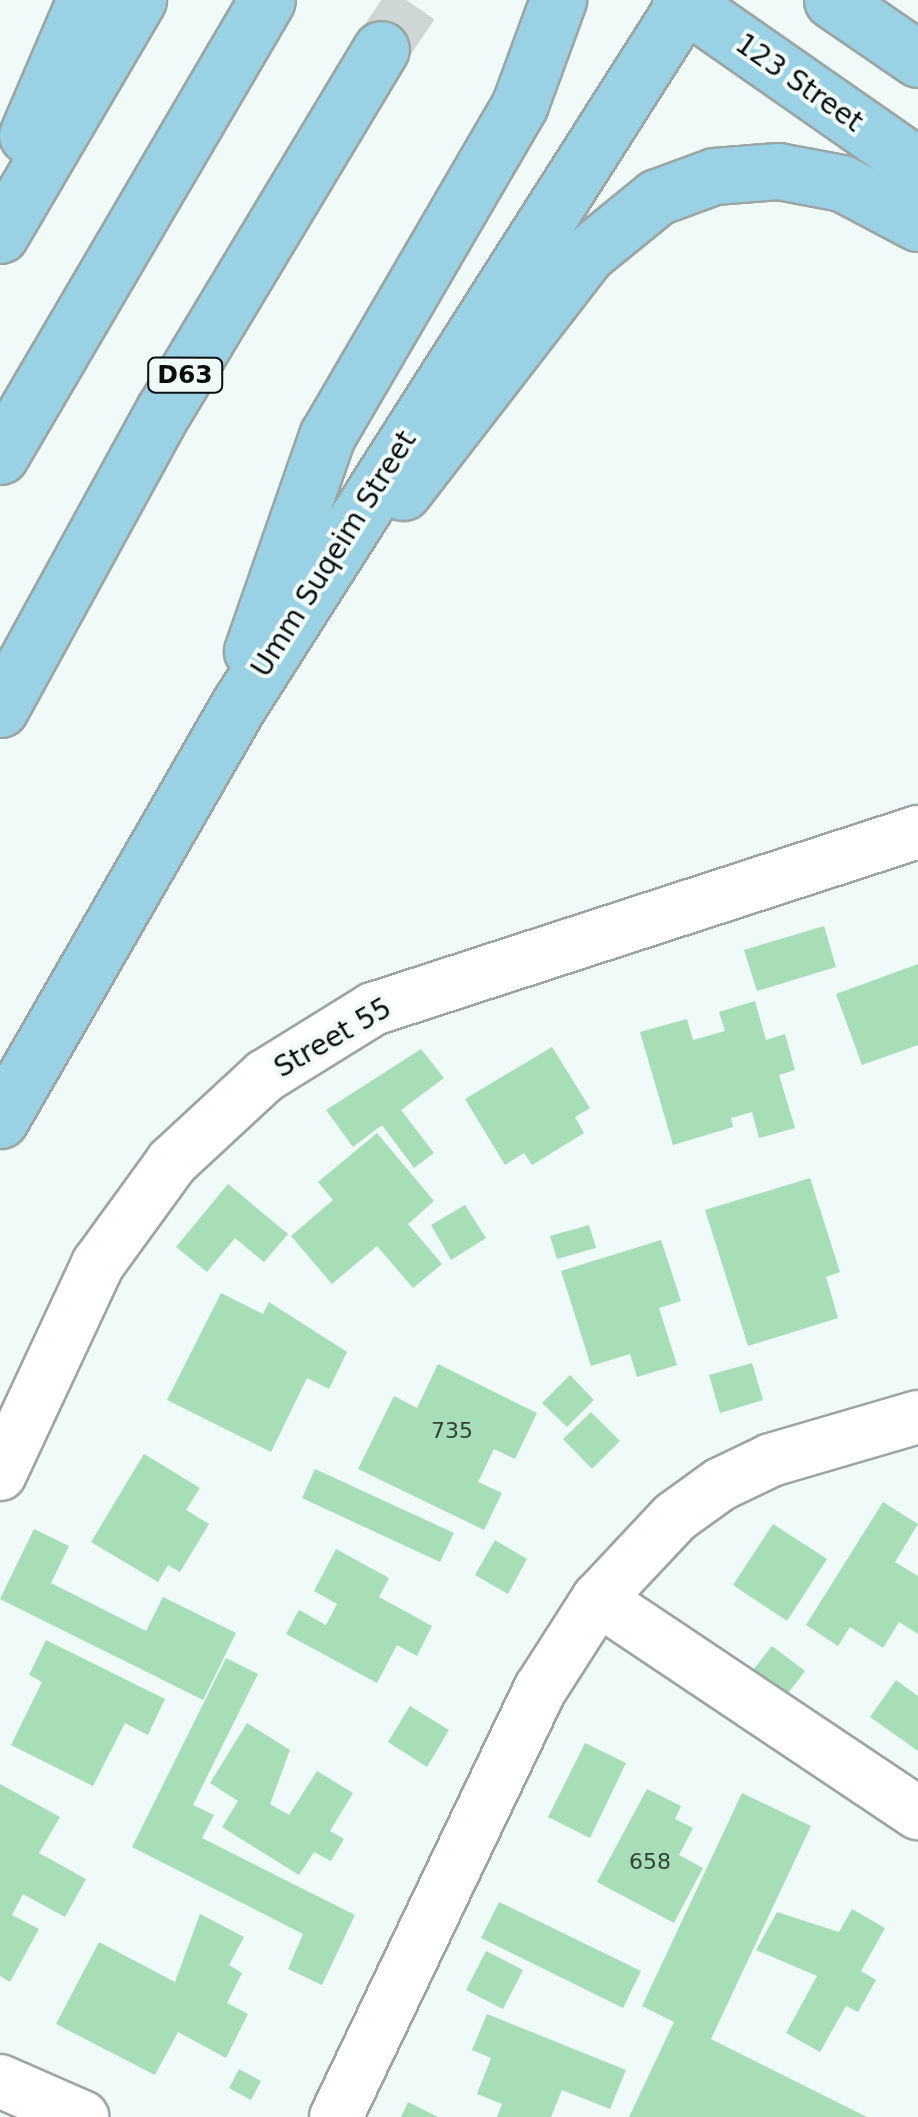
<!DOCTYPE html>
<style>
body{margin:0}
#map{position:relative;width:918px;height:2117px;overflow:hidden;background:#f0faf9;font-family:"DejaVu Sans",sans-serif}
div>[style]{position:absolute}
.building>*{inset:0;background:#a7deb8}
.major-tunnel>*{height:55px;margin-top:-27.5px;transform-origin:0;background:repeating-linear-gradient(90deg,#ced7d6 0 55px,transparent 0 83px)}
.roads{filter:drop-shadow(2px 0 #9ca5a4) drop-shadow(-2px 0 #9ca5a4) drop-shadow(0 2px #9ca5a4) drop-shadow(0 -2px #9ca5a4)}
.minor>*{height:52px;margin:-26px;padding:0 26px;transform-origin:26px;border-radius:26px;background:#fff}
.major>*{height:55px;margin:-27.5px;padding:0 27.5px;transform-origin:27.5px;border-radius:27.5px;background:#9ad1e5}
span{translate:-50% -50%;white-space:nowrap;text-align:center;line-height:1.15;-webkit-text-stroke:8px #f0faf9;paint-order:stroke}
.number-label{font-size:22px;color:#324238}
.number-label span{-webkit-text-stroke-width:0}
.shield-label span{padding:2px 8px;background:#f0faf9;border:2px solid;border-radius:8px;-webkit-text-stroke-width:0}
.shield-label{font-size:25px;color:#0b0e0e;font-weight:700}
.street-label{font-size:28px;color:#0b0e0e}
</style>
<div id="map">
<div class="building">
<div style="clip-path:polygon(824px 926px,836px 967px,757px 991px,744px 950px)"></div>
<div style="clip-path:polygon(918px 964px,918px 1045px,862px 1065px,836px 994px)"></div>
<div style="clip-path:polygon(755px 1001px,766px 1040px,785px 1034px,795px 1070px,779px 1075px,795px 1128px,759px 1138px,752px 1112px,731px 1118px,733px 1127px,673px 1145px,640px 1032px,687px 1019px,693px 1040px,725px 1031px,719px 1012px)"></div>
<div style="clip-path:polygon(552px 1047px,590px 1108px,575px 1117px,584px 1133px,532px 1165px,524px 1153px,505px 1165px,465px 1099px)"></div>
<div style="clip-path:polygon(421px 1049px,444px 1078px,401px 1110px,434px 1153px,414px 1168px,382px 1125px,353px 1147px,326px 1110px)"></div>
<div style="clip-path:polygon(377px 1133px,434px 1201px,408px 1224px,442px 1264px,413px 1288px,377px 1246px,332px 1284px,291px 1236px,333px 1200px,318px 1182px)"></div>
<div style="clip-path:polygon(810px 1178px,840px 1272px,826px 1277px,838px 1318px,748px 1346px,705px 1210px)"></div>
<div style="clip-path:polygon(228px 1184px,288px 1234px,264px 1262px,235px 1238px,207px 1272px,176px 1247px)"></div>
<div style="clip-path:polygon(465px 1205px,486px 1238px,451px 1260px,431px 1225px)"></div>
<div style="clip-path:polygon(589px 1225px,596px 1248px,557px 1259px,550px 1236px)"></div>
<div style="clip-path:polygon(661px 1240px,681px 1301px,659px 1308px,677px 1365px,637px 1377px,630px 1354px,591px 1366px,561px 1271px)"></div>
<div style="clip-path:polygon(221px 1293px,263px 1314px,269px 1302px,347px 1352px,329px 1389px,307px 1378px,271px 1452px,167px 1400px)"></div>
<div style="clip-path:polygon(752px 1363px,763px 1400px,720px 1413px,709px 1375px)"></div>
<div style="clip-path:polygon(438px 1364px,537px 1413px,515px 1459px,494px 1449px,478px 1482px,502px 1493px,484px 1530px,358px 1469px,394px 1396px,417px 1408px)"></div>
<div style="clip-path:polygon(570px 1375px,594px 1400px,567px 1427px,542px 1403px)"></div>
<div style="clip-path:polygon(591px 1412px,620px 1441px,592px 1469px,563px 1439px)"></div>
<div style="clip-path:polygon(144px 1454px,200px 1488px,186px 1510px,209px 1524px,180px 1572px,168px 1565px,158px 1582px,91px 1542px)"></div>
<div style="clip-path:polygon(315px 1469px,454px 1533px,440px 1562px,302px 1498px)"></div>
<div style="clip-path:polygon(883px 1502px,918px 1524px,895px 1562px,918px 1576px,918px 1634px,899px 1622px,883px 1648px,850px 1627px,838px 1646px,806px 1625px)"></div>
<div style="clip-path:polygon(773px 1524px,827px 1559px,787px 1621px,733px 1585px)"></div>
<div style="clip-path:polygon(34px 1529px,69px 1546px,51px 1583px,146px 1631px,163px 1597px,236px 1633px,203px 1700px,0 1599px)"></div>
<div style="clip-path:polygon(495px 1540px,527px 1559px,508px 1594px,475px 1575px)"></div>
<div style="clip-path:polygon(336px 1549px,389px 1578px,379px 1597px,432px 1626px,417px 1656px,397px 1645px,377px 1683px,286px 1634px,299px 1610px,326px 1625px,337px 1604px,314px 1591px)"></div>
<div style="clip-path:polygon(46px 1640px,165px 1699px,148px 1735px,125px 1723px,93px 1786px,11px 1745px,42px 1682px,29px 1675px)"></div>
<div style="clip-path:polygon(772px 1646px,805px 1671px,782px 1701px,749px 1675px)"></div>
<div style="clip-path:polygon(226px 1658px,258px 1674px,193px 1805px,214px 1815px,202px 1838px,355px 1915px,322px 1985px,288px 1969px,303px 1934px,132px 1847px)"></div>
<div style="clip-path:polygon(896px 1680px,918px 1696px,918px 1751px,870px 1717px)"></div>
<div style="clip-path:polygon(410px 1706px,449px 1730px,427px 1767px,388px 1742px)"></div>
<div style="clip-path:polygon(247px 1723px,290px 1750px,270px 1804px,289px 1815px,317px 1771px,353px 1793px,330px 1831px,344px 1839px,331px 1861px,314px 1852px,299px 1875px,222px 1827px,238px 1801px,210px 1783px)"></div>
<div style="clip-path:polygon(585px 1743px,626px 1763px,590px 1838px,548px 1817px)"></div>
<div style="clip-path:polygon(0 1784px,60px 1817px,39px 1853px,86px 1879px,65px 1917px,23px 1894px,12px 1915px,39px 1929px,10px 1982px,0 1976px)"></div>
<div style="clip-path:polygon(647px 1789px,681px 1806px,675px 1819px,693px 1828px,679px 1855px,703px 1868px,674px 1923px,597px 1882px)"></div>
<div style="clip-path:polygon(742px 1793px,811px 1826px,711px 2039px,867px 2117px,629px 2117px,674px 2022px,642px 2006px)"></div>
<div style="clip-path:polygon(499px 1902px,641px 1971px,623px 2008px,481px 1938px)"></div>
<div style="clip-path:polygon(852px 1909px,885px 1928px,861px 1971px,876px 1980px,858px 2012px,846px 2006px,820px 2052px,786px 2033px,817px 1976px,756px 1950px,777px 1912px,839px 1932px)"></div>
<div style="clip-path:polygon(200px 1914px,244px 1937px,229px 1965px,242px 1973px,227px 2003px,248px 2014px,226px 2058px,178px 2032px,155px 2075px,56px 2024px,99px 1942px,175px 1982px)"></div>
<div style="clip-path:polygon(486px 1951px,523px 1970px,503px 2009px,466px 1990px)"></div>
<div style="clip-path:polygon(487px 2014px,626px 2070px,610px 2109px,562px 2090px,551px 2117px,497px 2117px,502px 2104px,477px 2094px,491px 2058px,472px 2050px)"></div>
<div style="clip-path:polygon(239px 2069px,261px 2081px,251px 2100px,229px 2088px)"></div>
<div style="clip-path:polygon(408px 2102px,438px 2117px,401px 2117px)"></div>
</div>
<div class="major-tunnel">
<div style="left:381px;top:49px;width:59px;rotate:-56deg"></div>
</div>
<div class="roads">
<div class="minor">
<div style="left:0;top:1474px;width:232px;rotate:-65deg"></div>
<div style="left:98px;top:1264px;width:126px;rotate:-54deg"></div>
<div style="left:172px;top:1162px;width:127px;rotate:-42.8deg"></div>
<div style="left:265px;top:1076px;width:127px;rotate:-31.8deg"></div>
<div style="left:373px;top:1009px;width:573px;rotate:-17.99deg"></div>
<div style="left:598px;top:1599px;width:385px;rotate:33.8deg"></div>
<div style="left:0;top:2081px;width:90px;rotate:23.7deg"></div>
<div style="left:336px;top:2117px;width:475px;rotate:-64.5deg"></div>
<div style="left:541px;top:1688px;width:106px;rotate:-57.4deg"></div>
<div style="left:598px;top:1599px;width:112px;rotate:-46.8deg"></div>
<div style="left:675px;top:1517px;width:57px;rotate:-35.7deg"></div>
<div style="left:721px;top:1484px;width:55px;rotate:-25.6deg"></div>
<div style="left:771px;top:1460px;width:153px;rotate:-16.3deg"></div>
</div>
<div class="major">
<div style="left:680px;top:0;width:290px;rotate:34.9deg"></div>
<div style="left:832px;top:0;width:104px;rotate:34.5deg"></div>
<div style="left:27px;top:135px;width:147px;rotate:-66.8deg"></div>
<div style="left:0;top:235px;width:273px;rotate:-59.6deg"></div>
<div style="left:0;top:456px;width:528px;rotate:-59.65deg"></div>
<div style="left:403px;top:492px;width:301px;rotate:-52.3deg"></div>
<div style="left:587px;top:254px;width:90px;rotate:-39.2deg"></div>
<div style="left:657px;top:197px;width:61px;rotate:-20.2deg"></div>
<div style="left:714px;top:176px;width:64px;rotate:-4.5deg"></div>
<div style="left:778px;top:171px;width:65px;rotate:10.6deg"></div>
<div style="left:842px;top:183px;width:86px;rotate:27.8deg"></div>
<div style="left:252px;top:651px;width:228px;rotate:-70.8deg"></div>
<div style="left:327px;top:436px;width:384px;rotate:-59.8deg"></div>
<div style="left:520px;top:104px;width:111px;rotate:-69.9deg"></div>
<div style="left:0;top:709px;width:341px;rotate:-61.3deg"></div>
<div style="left:164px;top:410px;width:421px;rotate:-59deg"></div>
<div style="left:0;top:1120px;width:481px;rotate:-60.1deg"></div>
<div style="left:240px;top:703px;width:833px;rotate:-57.55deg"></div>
</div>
</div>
<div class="number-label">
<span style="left:452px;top:1431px">735</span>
<span style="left:650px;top:1862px">658</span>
</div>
<div class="shield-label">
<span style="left:185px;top:375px">D63</span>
</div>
<div class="street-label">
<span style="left:799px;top:83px;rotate:35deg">123 Street</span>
<span style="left:334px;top:554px;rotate:-58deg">Umm Suqeim Street</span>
<span style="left:333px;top:1038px;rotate:-30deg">Street 55</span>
</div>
</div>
